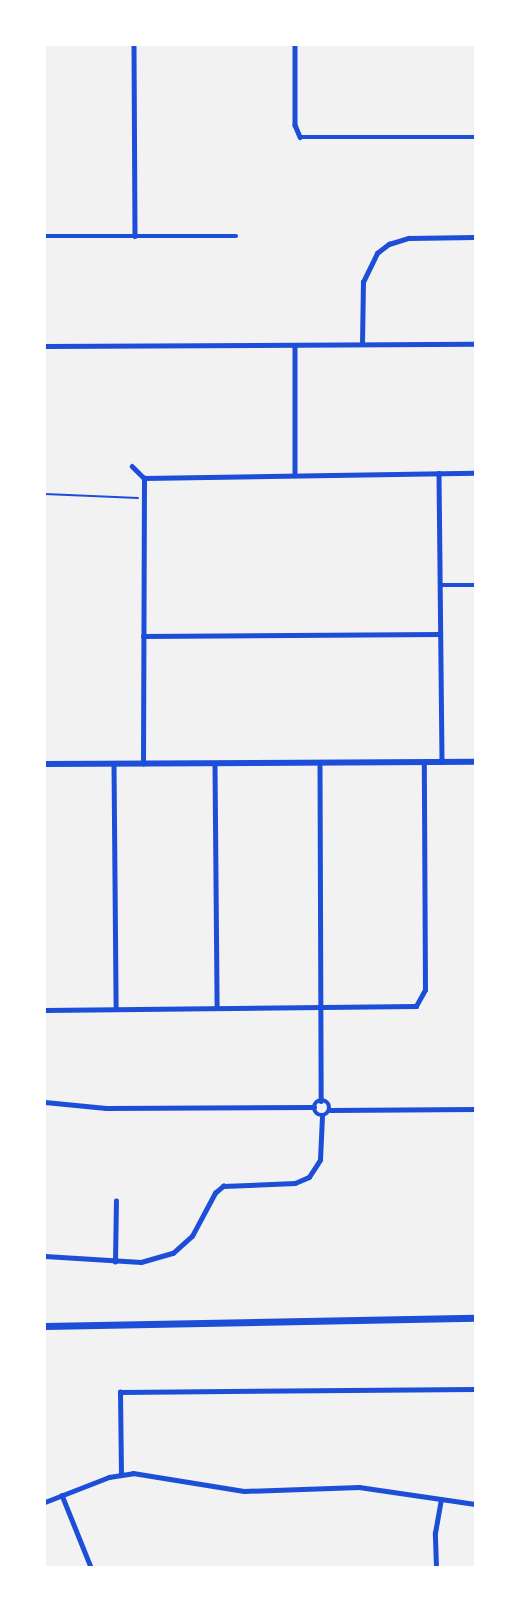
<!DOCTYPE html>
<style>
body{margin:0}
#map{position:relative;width:520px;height:1612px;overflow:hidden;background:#f2f2f2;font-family:Helvetica,sans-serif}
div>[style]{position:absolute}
.path>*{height:1.5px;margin:-0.75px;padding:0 0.75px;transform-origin:0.75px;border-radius:0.75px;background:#1d4ed8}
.minor>*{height:4.5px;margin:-2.25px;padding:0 2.25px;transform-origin:2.25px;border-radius:2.25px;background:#1d4ed8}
.minor>.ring{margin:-2.25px;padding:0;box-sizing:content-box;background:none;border:4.5px solid #1d4ed8;border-radius:50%}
.tertiary>*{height:6px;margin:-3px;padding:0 3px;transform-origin:3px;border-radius:3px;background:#1d4ed8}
.secondary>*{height:7px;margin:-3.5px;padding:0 3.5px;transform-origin:3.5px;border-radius:3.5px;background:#1d4ed8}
span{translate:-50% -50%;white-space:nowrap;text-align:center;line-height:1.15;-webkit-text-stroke:4.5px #fff;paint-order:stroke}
.frame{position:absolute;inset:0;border:46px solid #fff;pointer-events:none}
</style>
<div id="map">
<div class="path">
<div style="left:45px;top:494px;width:93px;rotate:2.5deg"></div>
</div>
<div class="minor">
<div style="left:134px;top:45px;width:191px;rotate:89.7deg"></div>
<div style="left:295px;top:45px;width:80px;rotate:90deg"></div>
<div style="left:295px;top:125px;width:13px;rotate:67deg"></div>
<div style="left:300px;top:137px;width:175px"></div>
<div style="left:45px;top:236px;width:191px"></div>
<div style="left:362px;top:344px;width:62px;rotate:-89.1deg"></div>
<div style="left:363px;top:282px;width:32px;rotate:-64deg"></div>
<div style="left:377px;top:253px;width:15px;rotate:-37deg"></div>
<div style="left:389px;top:244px;width:21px;rotate:-17deg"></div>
<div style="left:409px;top:238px;width:66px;rotate:-0.9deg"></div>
<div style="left:295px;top:345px;width:129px;rotate:90deg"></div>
<div style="left:45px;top:346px;width:430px;rotate:-0.3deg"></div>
<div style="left:132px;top:466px;width:17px;rotate:45deg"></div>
<div style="left:439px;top:473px;width:289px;rotate:89.4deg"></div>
<div style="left:144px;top:478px;width:331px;rotate:-0.9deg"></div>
<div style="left:441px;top:585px;width:34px"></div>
<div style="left:143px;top:636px;width:297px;rotate:-0.4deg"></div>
<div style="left:320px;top:763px;width:338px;rotate:89.8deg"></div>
<div style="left:114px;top:764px;width:245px;rotate:89.5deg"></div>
<div style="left:143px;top:764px;width:286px;rotate:-89.8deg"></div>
<div style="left:215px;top:764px;width:244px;rotate:89.5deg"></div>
<div style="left:45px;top:1010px;width:371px;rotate:-0.6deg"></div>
<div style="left:416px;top:1006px;width:18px;rotate:-61deg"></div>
<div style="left:425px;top:990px;width:228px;rotate:-90.3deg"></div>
<div class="ring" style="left:314px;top:1100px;width:11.5px;height:11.5px"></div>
<div style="left:45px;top:1102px;width:61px;rotate:5.6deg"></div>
<div style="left:106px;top:1108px;width:208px;rotate:-0.3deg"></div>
<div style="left:330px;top:1110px;width:145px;rotate:-0.4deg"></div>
<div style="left:45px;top:1256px;width:96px;rotate:3.6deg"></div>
<div style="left:141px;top:1262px;width:33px;rotate:-16deg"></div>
<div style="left:173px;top:1253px;width:25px;rotate:-42deg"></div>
<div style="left:192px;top:1236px;width:49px;rotate:-61.9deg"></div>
<div style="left:215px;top:1193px;width:11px;rotate:-41deg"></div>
<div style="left:223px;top:1186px;width:72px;rotate:-2.4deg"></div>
<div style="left:295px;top:1183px;width:15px;rotate:-23deg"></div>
<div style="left:309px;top:1177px;width:20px;rotate:-57deg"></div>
<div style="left:320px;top:1160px;width:44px;rotate:-87.4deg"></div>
<div style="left:115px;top:1262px;width:61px;rotate:-89.1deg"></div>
<div style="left:121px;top:1474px;width:82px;rotate:-90.7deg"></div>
<div style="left:120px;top:1392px;width:355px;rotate:-0.5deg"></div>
<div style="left:62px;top:1495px;width:78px;rotate:68.1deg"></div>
<div style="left:45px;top:1502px;width:69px;rotate:-21.3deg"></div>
<div style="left:109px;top:1477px;width:24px;rotate:-9deg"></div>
<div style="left:133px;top:1473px;width:112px;rotate:9.2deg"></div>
<div style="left:244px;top:1491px;width:115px;rotate:-2deg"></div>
<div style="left:359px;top:1487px;width:117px;rotate:8.3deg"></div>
<div style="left:436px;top:1567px;width:34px;rotate:-92deg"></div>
<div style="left:435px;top:1533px;width:34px;rotate:-80deg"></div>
</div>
<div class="tertiary">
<div style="left:45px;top:764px;width:430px;rotate:-0.3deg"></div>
</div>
<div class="secondary">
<div style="left:45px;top:1326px;width:430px;rotate:-1.1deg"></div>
</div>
<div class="frame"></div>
</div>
